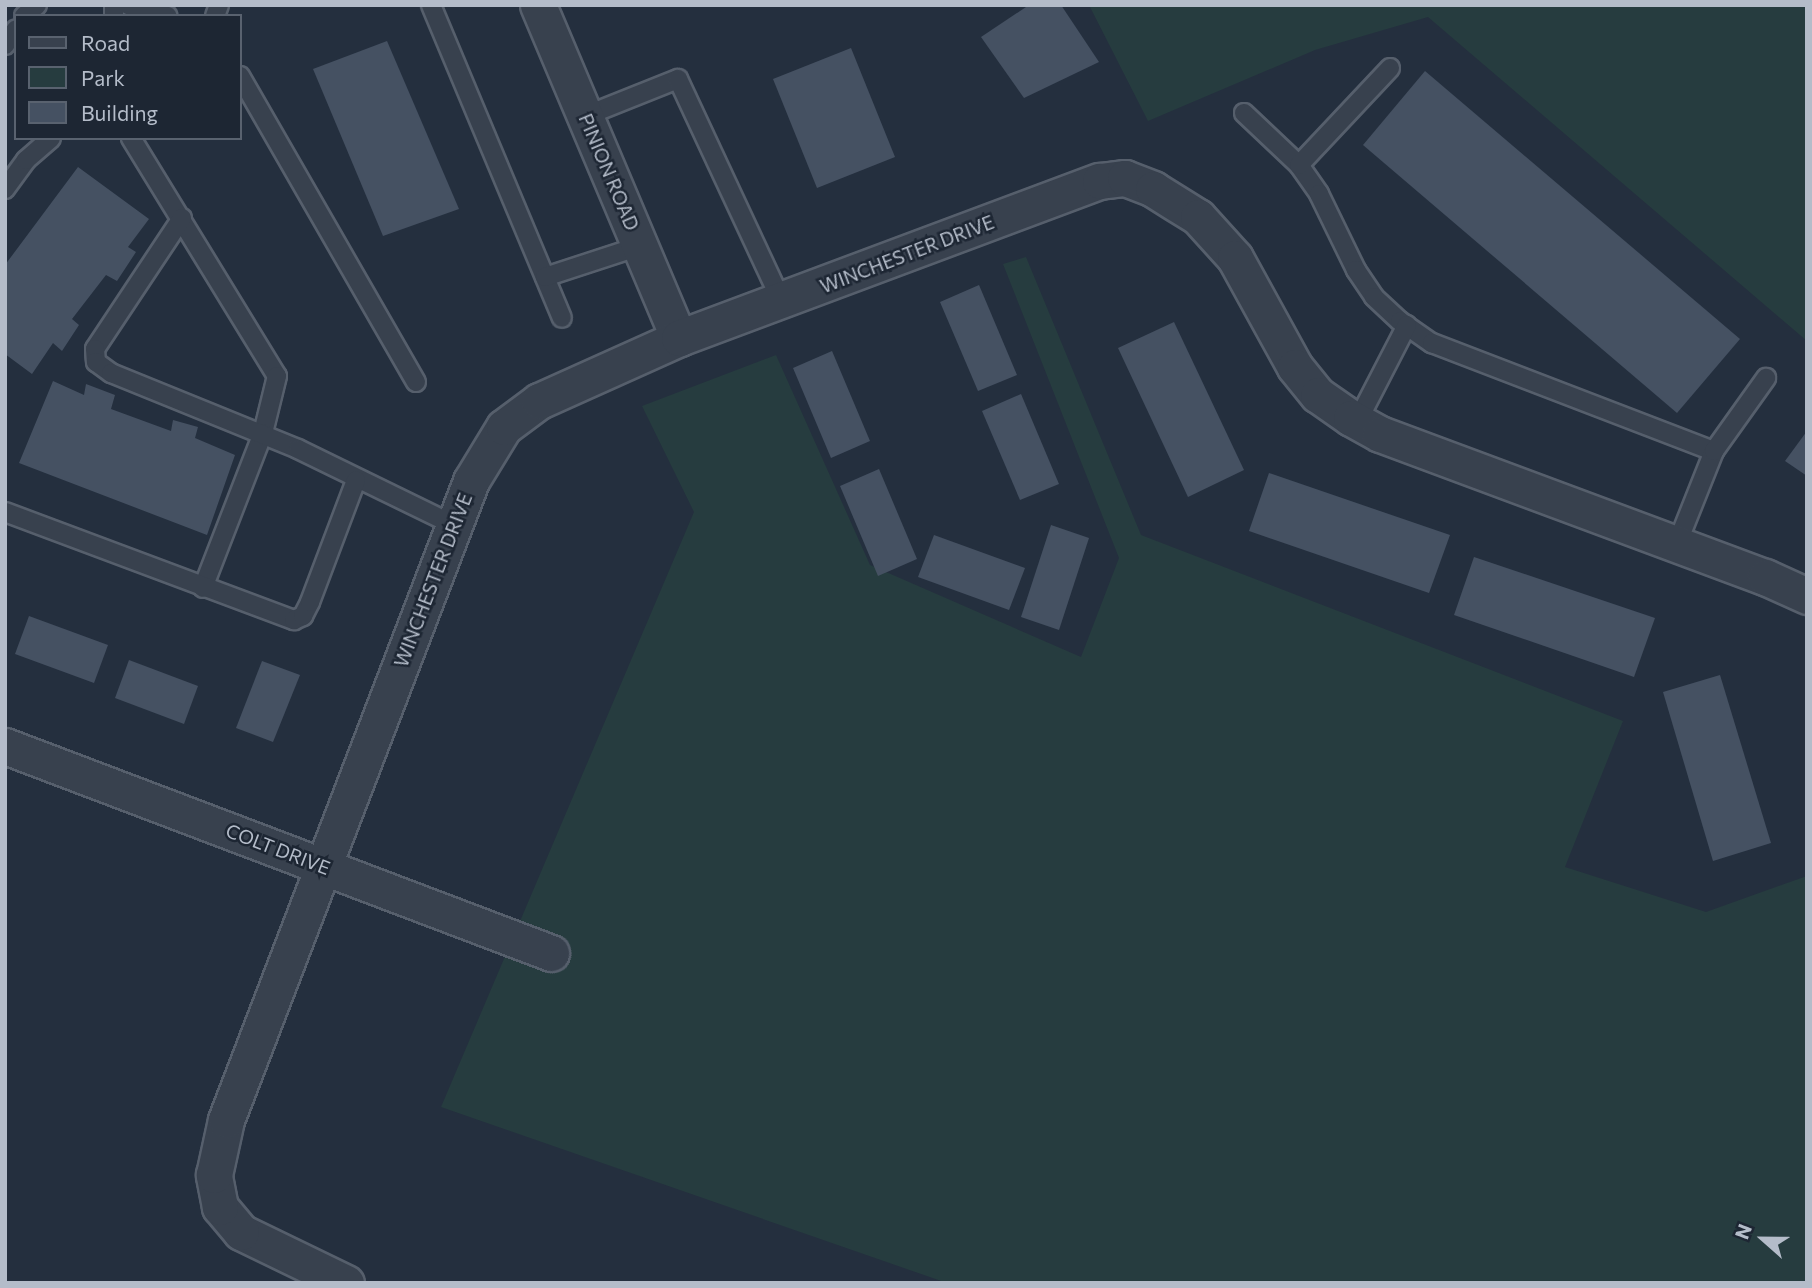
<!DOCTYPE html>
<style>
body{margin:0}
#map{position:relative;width:1812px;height:1288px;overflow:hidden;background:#242f3e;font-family:Commissioner,sans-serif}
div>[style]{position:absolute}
.green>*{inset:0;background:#263c3f}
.building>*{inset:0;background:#455162}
.roads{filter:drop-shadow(2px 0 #565f6c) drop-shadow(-2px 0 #565f6c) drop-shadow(0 2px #565f6c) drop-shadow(0 -2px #565f6c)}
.service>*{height:18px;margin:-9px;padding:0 9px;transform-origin:9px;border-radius:9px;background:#38414e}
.minor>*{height:35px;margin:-17.5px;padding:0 17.5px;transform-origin:17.5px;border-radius:17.5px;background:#38414e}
span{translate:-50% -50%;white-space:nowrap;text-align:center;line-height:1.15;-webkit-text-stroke:5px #1d2633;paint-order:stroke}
.street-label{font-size:19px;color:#b4bcc9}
.frame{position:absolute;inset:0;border:7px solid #b4bcc9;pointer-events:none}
.legend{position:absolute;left:14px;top:14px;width:228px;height:126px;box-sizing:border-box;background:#1d2633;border:2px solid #59626f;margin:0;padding:9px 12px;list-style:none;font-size:21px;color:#b4bcc9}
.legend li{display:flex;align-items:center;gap:14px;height:35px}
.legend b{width:35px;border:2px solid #59626f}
.north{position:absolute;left:1728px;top:1204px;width:70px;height:70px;-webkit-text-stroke:5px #1d2633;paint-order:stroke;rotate:291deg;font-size:19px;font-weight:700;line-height:28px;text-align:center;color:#b4bcc9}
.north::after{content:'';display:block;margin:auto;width:24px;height:32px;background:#b4bcc9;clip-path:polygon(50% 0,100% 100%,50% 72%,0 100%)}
</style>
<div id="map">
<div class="green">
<div style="clip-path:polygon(1089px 5px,1807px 5px,1807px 341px,1428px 17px,1315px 50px,1148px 121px)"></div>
<div style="clip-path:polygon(1026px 257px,1141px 535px,1623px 721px,1565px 867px,1706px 912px,1807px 876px,1807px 1283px,947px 1283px,441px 1107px,694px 512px,642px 406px,776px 355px,870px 565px,1081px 657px,1119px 558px,1003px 264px)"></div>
</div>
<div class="building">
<div style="clip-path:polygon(1029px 5px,1061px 5px,1099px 62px,1024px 98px,981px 37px)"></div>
<div style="clip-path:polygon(387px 41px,459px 209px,383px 236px,313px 69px)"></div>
<div style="clip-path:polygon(851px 48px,895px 157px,817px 188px,773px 79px)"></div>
<div style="clip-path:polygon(1425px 71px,1740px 339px,1677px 413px,1363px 145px)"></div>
<div style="clip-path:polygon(78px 167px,149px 219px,128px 247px,136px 252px,117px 281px,106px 275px,72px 319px,79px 325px,62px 351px,53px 343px,32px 374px,5px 354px,5px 265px)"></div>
<div style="clip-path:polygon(979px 285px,1017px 375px,978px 391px,940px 302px)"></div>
<div style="clip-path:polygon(1174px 322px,1244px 470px,1188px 497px,1118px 348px)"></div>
<div style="clip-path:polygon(832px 351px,870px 441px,831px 458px,793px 368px)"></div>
<div style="clip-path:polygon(53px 381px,84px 395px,86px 384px,115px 395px,111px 409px,171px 431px,173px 420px,198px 427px,195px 438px,235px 455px,207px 535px,19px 463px)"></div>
<div style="clip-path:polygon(1021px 394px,1059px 484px,1020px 500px,982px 411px)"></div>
<div style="clip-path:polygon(1807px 431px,1807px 476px,1785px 461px)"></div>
<div style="clip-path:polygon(879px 469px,917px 559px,878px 576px,840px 486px)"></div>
<div style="clip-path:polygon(1269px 473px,1450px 535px,1429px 593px,1249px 531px)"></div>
<div style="clip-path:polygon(1051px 525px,1089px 538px,1059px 630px,1021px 617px)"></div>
<div style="clip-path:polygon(934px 535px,1025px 568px,1009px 610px,918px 577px)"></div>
<div style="clip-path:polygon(1474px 557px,1655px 618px,1634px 677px,1454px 615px)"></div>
<div style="clip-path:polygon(29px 616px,108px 645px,94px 683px,15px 654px)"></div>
<div style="clip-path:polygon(129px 660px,198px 686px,184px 724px,115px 698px)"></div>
<div style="clip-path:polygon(262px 661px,300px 675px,273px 742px,236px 728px)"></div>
<div style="clip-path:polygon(1720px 675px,1771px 843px,1713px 861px,1663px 692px)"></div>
</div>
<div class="roads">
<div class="service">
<div style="left:128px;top:5px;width:41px;rotate:15.4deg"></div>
<div style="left:431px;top:5px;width:339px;rotate:67.3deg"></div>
<div style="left:24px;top:16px;width:17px;rotate:-40deg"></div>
<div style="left:114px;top:16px;width:11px;rotate:-90deg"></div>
<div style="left:215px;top:16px;width:12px;rotate:-70deg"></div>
<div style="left:5px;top:45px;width:19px;rotate:-55deg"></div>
<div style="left:240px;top:76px;width:353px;rotate:60.1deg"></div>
<div style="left:1244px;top:113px;width:76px;rotate:43.4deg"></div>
<div style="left:1299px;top:165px;width:35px;rotate:55deg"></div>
<div style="left:1319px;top:194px;width:85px;rotate:64deg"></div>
<div style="left:1356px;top:270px;width:32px;rotate:56deg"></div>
<div style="left:1374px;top:297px;width:35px;rotate:43deg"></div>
<div style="left:1400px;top:321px;width:39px;rotate:35deg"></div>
<div style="left:1432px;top:343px;width:302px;rotate:21deg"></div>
<div style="left:585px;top:116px;width:100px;rotate:-21.7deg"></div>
<div style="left:678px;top:79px;width:246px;rotate:65deg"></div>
<div style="left:131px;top:138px;width:279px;rotate:58.5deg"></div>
<div style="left:277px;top:376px;width:59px;rotate:103.8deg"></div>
<div style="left:263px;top:433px;width:166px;rotate:111.2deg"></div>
<div style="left:1299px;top:165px;width:133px;rotate:-46.8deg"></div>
<div style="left:5px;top:189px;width:36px;rotate:-54deg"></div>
<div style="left:26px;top:160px;width:33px;rotate:-41deg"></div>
<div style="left:182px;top:218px;width:157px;rotate:123.6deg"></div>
<div style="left:95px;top:349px;width:13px;rotate:86deg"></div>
<div style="left:96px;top:362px;width:19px;rotate:36deg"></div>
<div style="left:111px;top:373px;width:202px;rotate:22.1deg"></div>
<div style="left:298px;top:449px;width:174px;rotate:26deg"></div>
<div style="left:545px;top:277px;width:100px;rotate:-18.1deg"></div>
<div style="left:1357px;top:422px;width:109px;rotate:-62.7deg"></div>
<div style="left:5px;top:512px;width:309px;rotate:20.5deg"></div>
<div style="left:294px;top:620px;width:10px;rotate:-24deg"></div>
<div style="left:303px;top:616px;width:16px;rotate:-63deg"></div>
<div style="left:310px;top:602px;width:130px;rotate:-69.3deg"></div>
<div style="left:1677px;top:544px;width:100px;rotate:-68.3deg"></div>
<div style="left:1714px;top:451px;width:90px;rotate:-54.5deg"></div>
</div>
<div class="minor">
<div style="left:538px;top:5px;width:362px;rotate:67.1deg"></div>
<div style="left:5px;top:746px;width:584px;rotate:20.76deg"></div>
<div style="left:346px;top:1283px;width:117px;rotate:-154.1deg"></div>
<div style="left:241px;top:1232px;width:33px;rotate:-130deg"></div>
<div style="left:220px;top:1207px;width:33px;rotate:-101deg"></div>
<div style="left:214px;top:1175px;width:56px;rotate:-77.7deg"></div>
<div style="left:226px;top:1120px;width:684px;rotate:-69.02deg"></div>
<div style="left:471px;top:481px;width:63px;rotate:-58.6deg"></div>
<div style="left:504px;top:427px;width:44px;rotate:-36.6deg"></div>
<div style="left:539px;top:401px;width:154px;rotate:-24.2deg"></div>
<div style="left:679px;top:338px;width:449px;rotate:-20.5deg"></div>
<div style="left:1100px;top:181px;width:25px;rotate:-7deg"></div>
<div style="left:1125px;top:178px;width:30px;rotate:21deg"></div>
<div style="left:1153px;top:189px;width:53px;rotate:31.9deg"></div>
<div style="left:1198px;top:217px;width:55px;rotate:47.9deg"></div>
<div style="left:1235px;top:258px;width:124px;rotate:61.2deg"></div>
<div style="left:1295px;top:367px;width:36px;rotate:51deg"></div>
<div style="left:1318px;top:395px;width:40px;rotate:34.9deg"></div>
<div style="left:1351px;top:418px;width:33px;rotate:29deg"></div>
<div style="left:1380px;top:434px;width:411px;rotate:20.4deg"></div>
<div style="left:1765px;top:577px;width:46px;rotate:24.3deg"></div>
</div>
</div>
<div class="street-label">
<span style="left:609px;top:172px;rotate:67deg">PINION ROAD</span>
<span style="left:907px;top:254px;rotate:-21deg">WINCHESTER DRIVE</span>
<span style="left:433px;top:580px;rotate:-69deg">WINCHESTER DRIVE</span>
<span style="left:278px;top:849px;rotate:21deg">COLT DRIVE</span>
</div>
<div class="frame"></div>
<ul class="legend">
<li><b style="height:9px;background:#38414e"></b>Road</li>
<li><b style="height:19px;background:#263c3f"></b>Park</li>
<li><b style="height:19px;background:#455162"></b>Building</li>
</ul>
<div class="north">N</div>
</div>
